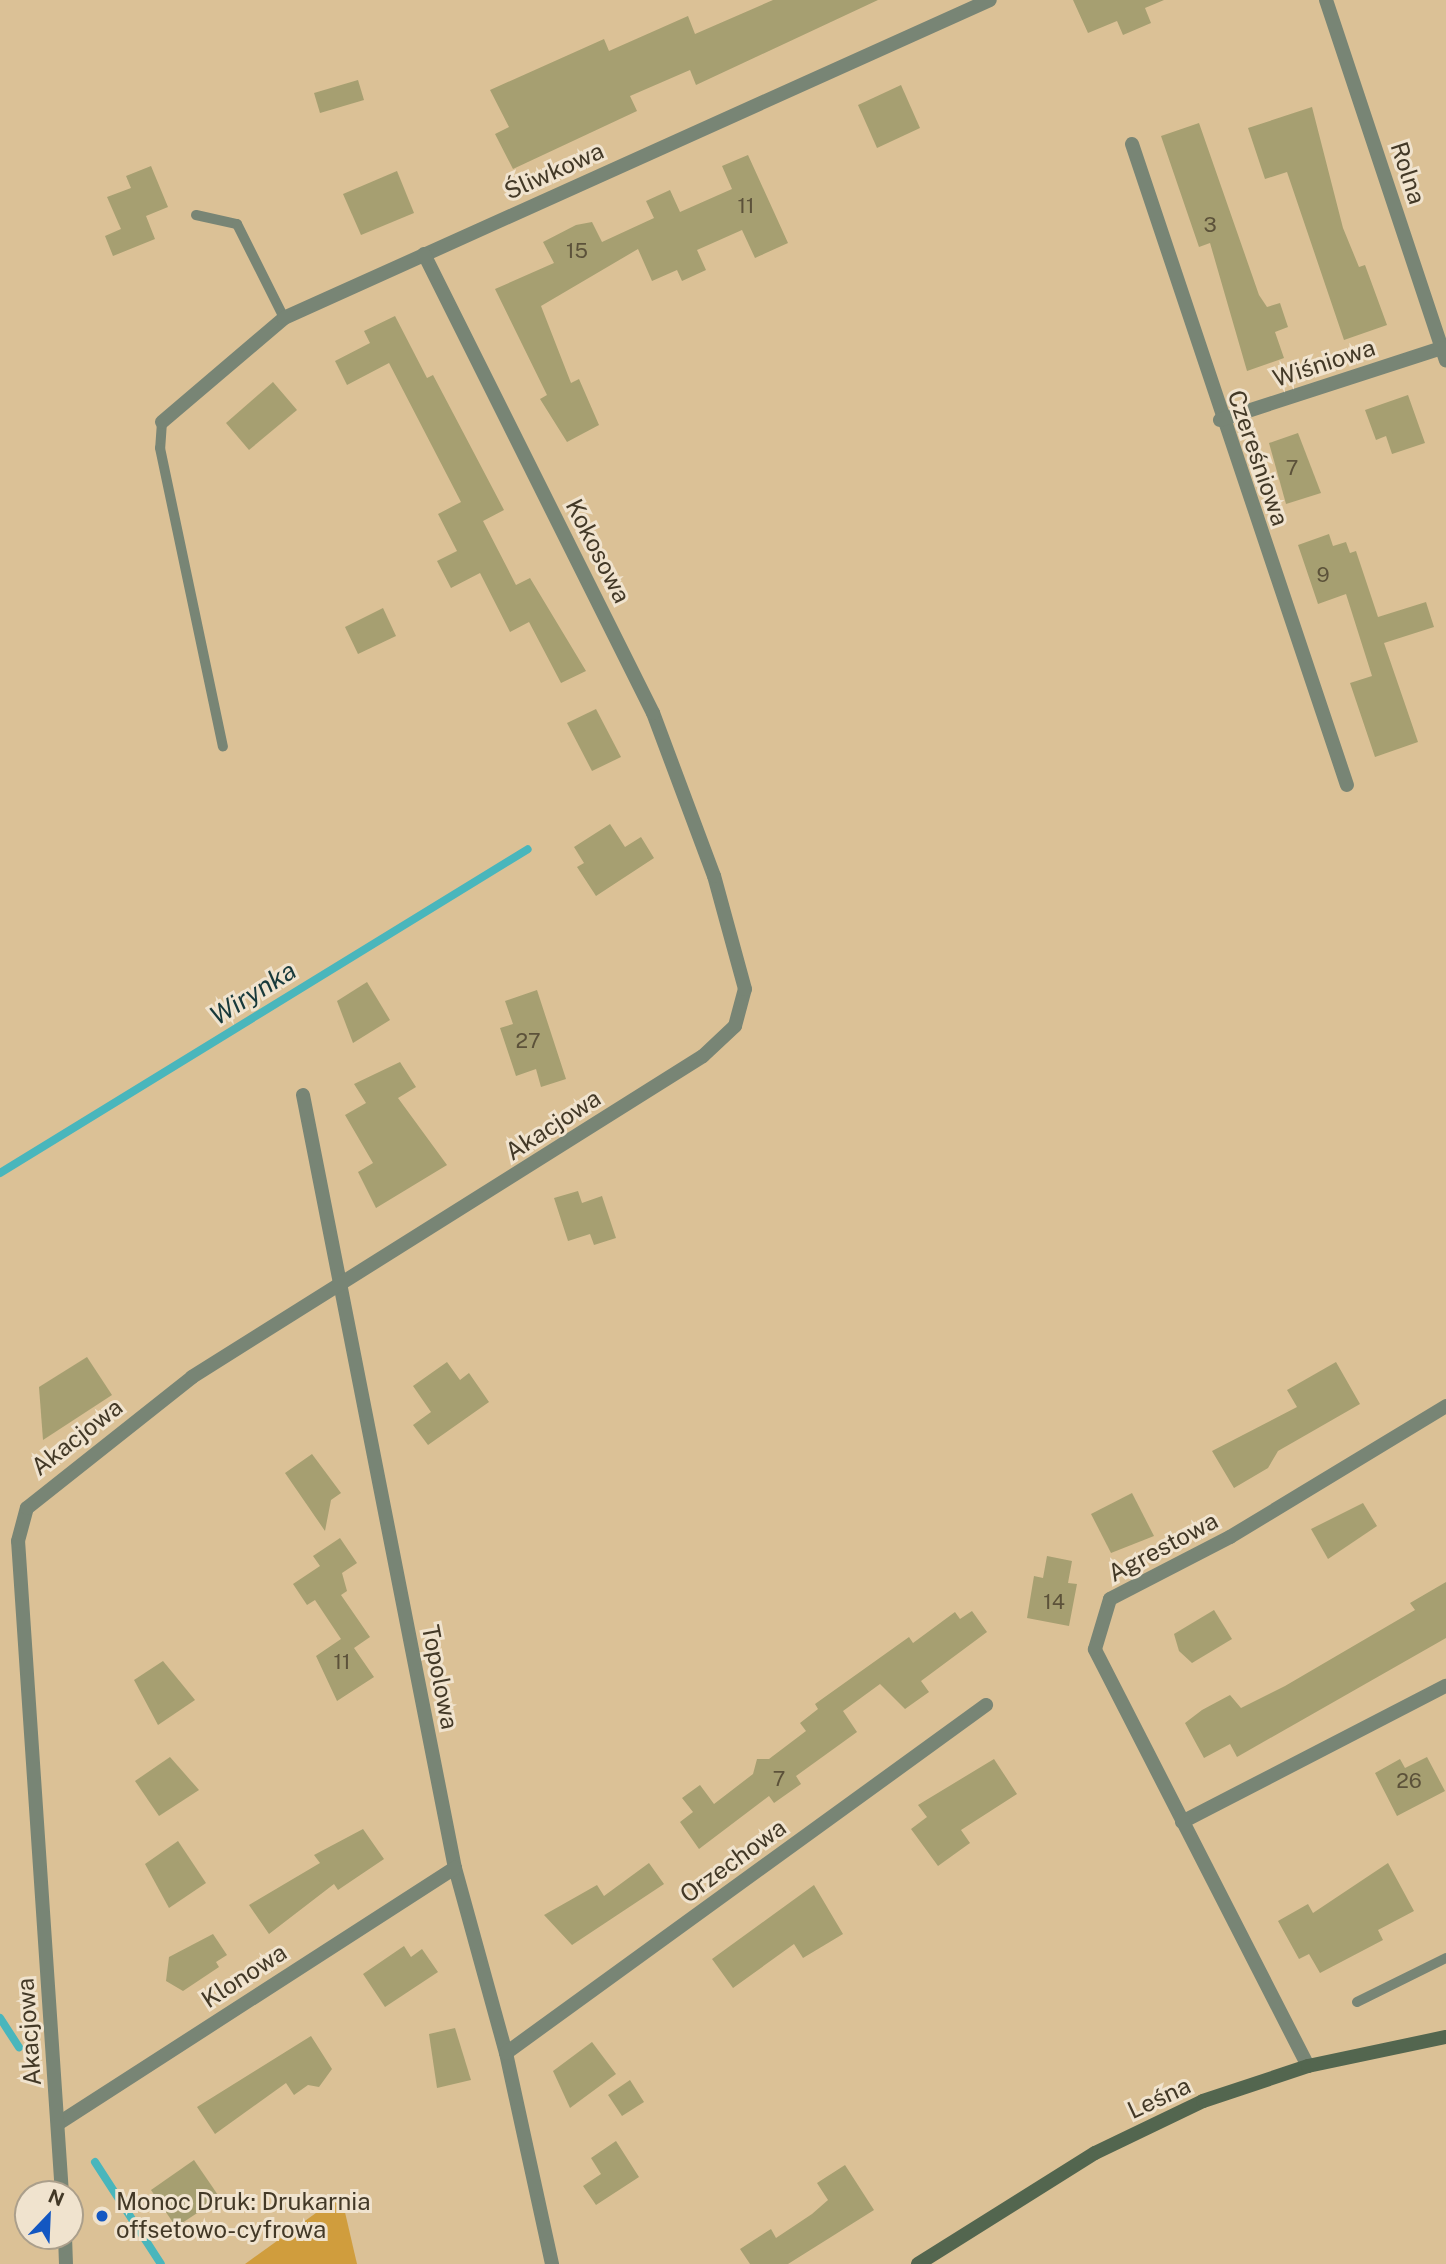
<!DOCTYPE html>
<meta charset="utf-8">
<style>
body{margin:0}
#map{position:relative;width:1446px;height:2264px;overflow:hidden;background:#dbc196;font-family:"Public Sans",sans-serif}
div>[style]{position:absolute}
.green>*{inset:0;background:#d09d3d}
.stream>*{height:8px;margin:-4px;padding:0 4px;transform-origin:4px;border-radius:4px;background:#49b6bc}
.building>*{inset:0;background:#a69f71}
.lane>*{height:10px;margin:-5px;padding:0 5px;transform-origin:5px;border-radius:5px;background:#788575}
.street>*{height:14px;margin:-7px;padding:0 7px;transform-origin:7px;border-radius:7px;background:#788575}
.secondary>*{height:14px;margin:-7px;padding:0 7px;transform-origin:7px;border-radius:7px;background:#53664f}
.dots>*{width:19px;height:19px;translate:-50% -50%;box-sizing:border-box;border:4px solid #f0e3ce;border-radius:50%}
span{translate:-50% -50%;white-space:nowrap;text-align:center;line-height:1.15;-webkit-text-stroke:6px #f0e3ce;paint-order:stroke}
.number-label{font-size:21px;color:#5c523a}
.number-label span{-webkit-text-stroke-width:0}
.street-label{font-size:24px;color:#433927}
.poi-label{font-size:24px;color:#433927}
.left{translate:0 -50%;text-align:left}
.water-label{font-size:26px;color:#17393b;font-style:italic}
.north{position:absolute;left:14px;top:2180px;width:70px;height:70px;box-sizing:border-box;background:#f0e3ce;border:2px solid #ab9f8b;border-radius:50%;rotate:23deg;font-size:19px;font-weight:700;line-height:28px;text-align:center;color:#433927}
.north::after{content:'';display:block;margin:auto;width:24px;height:32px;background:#1357c2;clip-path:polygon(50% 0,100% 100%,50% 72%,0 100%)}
</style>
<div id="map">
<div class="green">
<div style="clip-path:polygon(341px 2195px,357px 2264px,245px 2264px)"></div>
</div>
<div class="stream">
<div style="left:0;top:1173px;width:619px;rotate:-31.53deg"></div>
<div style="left:0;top:2018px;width:35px;rotate:57deg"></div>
<div style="left:95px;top:2162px;width:121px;rotate:57.1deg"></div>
</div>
<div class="building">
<div style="clip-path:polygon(773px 0,878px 0,696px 85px,690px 70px,630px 96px,637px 111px,513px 169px,495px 134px,509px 127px,490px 90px,604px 39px,609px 51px,688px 16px,695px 34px)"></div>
<div style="clip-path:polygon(1073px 0,1164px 0,1145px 8px,1151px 23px,1123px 35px,1117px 21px,1088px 33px)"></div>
<div style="clip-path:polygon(358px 80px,364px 100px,320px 113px,314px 93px)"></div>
<div style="clip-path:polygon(901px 85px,920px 128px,877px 148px,858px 105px)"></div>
<div style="clip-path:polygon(1312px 107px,1343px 228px,1359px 267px,1365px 265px,1387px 325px,1344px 340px,1287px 172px,1265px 179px,1248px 128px)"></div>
<div style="clip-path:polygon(1199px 123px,1259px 295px,1267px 307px,1280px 303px,1288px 327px,1275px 332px,1284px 358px,1247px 371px,1210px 243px,1199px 247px,1161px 136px)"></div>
<div style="clip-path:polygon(748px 155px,788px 243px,755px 258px,742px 230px,697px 250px,706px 270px,682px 281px,677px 270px,652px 281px,638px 249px,541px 306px,571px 383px,579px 379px,599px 425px,567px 442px,540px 399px,547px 395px,495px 289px,554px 263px,543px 242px,576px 225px,592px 222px,602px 242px,654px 218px,646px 201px,670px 190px,680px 212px,732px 189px,722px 166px)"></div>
<div style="clip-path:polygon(151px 166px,168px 207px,146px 216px,155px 239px,113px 256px,105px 236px,121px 229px,107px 197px,131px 188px,126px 176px)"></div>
<div style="clip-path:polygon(397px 171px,414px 213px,361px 235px,343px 194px)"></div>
<div style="clip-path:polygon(395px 316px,427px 378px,433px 375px,504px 510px,483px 521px,516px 585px,530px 578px,586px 671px,561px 683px,529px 622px,510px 632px,480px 573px,451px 588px,437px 561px,457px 551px,438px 514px,461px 502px,389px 363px,347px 385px,335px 361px,370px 343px,364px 331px)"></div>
<div style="clip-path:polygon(273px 382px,297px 410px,249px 450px,226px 423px)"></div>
<div style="clip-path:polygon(1408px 395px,1425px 443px,1392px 454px,1386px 436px,1376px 440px,1365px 410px)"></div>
<div style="clip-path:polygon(1298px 433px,1321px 493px,1286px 504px,1269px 443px)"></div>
<div style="clip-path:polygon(1329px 534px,1333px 546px,1346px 542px,1350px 553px,1356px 551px,1378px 617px,1426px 602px,1434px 627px,1384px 643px,1418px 742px,1375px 757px,1350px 683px,1372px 676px,1346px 594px,1318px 604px,1298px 545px)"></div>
<div style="clip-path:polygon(383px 608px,396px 636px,358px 654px,345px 627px)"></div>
<div style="clip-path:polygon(596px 709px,621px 757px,592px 771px,567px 723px)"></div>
<div style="clip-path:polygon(610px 824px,625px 847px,641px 837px,654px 858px,596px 896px,577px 867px,584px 863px,574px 847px)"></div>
<div style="clip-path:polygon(367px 982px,390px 1020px,353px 1043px,337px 1001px)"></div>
<div style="clip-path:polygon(537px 990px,566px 1079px,541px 1087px,536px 1069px,516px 1076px,500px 1028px,513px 1024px,505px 1001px)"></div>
<div style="clip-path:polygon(400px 1062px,416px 1087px,398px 1098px,447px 1165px,376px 1208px,358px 1172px,373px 1163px,345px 1115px,366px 1103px,354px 1084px)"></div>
<div style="clip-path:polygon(578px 1191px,582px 1203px,602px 1196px,616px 1238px,594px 1245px,590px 1234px,568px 1241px,554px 1198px)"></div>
<div style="clip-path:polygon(87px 1357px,112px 1395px,43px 1440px,39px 1387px)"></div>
<div style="clip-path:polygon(447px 1362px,460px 1380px,469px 1373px,489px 1402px,428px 1445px,413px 1425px,431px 1412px,413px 1386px)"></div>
<div style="clip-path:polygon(1336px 1362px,1360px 1404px,1278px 1451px,1268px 1468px,1234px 1488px,1212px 1451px,1297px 1407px,1287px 1390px)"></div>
<div style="clip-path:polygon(312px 1454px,341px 1493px,331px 1500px,325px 1531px,285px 1473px)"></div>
<div style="clip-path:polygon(1132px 1493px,1154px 1536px,1111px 1553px,1091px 1514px)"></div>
<div style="clip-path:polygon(1363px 1503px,1377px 1526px,1328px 1559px,1311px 1529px)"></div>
<div style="clip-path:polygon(340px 1538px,357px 1563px,342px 1573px,347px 1591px,341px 1595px,370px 1637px,354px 1648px,374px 1677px,337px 1701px,316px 1656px,341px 1639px,315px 1600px,307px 1605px,293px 1584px,320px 1566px,313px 1556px)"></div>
<div style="clip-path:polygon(1047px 1556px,1072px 1561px,1068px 1583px,1077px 1584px,1069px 1626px,1027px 1618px,1034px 1576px,1043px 1578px)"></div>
<div style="clip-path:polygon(1446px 1582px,1446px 1638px,1237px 1757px,1230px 1744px,1204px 1758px,1185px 1723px,1202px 1710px,1230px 1695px,1241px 1708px,1285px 1686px,1415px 1610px,1410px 1603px)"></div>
<div style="clip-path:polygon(1214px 1610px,1232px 1639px,1192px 1663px,1179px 1651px,1174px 1634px)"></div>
<div style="clip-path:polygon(972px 1611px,987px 1632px,921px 1681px,929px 1692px,905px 1709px,880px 1684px,843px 1711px,857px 1732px,796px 1776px,801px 1784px,774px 1803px,769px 1796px,699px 1849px,680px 1822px,693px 1812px,682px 1798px,700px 1785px,714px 1804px,753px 1774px,757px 1759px,769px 1759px,806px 1731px,800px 1723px,818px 1709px,815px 1704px,909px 1637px,913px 1643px,955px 1612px,960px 1619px)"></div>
<div style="clip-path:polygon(163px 1661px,195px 1700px,158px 1725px,134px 1680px)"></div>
<div style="clip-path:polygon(170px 1757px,199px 1790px,159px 1816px,135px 1781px)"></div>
<div style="clip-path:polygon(1427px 1757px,1445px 1791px,1397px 1816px,1375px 1773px,1400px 1759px,1405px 1768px)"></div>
<div style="clip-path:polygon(994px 1759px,1017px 1794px,961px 1830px,970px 1843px,938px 1866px,911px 1829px,927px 1817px,918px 1805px)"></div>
<div style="clip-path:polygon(363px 1829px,384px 1859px,338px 1890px,334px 1884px,269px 1934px,249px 1905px,320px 1863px,314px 1855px)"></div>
<div style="clip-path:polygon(178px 1841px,206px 1883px,169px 1908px,145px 1864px)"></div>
<div style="clip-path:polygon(649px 1863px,664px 1884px,572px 1945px,544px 1915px,597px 1885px,604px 1896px)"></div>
<div style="clip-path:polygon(1388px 1863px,1414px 1911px,1378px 1930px,1383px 1940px,1320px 1973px,1309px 1954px,1299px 1959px,1278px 1921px,1308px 1904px,1313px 1913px)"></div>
<div style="clip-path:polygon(814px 1885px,843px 1934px,803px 1958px,794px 1944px,733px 1988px,712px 1959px)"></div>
<div style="clip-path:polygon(213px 1934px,227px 1955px,216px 1962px,219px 1967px,183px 1991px,166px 1981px,169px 1957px)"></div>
<div style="clip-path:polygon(404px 1946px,411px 1957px,422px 1949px,438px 1972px,385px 2007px,363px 1974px)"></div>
<div style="clip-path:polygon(455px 2028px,471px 2080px,437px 2088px,429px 2034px)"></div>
<div style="clip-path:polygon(311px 2036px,332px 2069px,319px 2087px,308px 2085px,294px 2095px,286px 2083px,215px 2134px,197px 2107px)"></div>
<div style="clip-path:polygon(592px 2042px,616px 2074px,570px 2108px,553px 2071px)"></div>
<div style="clip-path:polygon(630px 2080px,644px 2102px,622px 2116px,608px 2095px)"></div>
<div style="clip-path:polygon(616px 2141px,639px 2177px,596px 2205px,583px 2186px,601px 2174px,591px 2158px)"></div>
<div style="clip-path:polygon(194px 2160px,220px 2198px,176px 2227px,151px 2190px)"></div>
<div style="clip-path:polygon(845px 2165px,874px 2210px,788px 2264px,750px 2264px,740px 2249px,771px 2229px,776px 2238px,812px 2214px,828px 2200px,817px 2183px)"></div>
</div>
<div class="lane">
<div style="left:196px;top:215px;width:42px;rotate:12.4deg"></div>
<div style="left:237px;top:224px;width:105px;rotate:63.4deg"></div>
<div style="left:162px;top:422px;width:26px;rotate:94deg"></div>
<div style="left:160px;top:448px;width:305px;rotate:78.1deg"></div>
<div style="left:1357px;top:2002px;width:99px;rotate:-26.3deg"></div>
</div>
<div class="street">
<div style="left:1326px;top:0;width:380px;rotate:71.6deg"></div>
<div style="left:1132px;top:144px;width:676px;rotate:71.46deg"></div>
<div style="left:1220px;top:420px;width:233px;rotate:-18deg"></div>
<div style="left:162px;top:422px;width:160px;rotate:-40.4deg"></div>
<div style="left:284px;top:318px;width:774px;rotate:-24.25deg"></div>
<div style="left:303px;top:1095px;width:788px;rotate:78.88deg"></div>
<div style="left:455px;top:1868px;width:192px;rotate:74.6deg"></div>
<div style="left:506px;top:2053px;width:216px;rotate:77.7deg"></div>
<div style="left:1182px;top:1822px;width:297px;rotate:-27.3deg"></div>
<div style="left:506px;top:2053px;width:593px;rotate:-35.94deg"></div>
<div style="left:1308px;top:2066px;width:468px;rotate:-117.1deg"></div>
<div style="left:1095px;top:1649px;width:52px;rotate:-73.3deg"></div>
<div style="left:1110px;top:1599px;width:135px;rotate:-27.3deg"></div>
<div style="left:1230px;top:1537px;width:253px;rotate:-31.2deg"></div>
<div style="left:59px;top:2123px;width:471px;rotate:-32.8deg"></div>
<div style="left:62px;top:2194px;width:654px;rotate:-93.85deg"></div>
<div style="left:18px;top:1541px;width:34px;rotate:-75deg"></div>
<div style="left:27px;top:1508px;width:211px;rotate:-38.4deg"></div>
<div style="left:192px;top:1377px;width:603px;rotate:-32.14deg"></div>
<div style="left:703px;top:1056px;width:44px;rotate:-43.2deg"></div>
<div style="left:735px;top:1026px;width:38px;rotate:-75deg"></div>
<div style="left:745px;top:989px;width:117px;rotate:-105.3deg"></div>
<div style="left:714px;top:876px;width:174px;rotate:-110.5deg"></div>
<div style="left:653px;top:713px;width:513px;rotate:-116.52deg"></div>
<div style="left:65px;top:2236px;width:28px;rotate:88deg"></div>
</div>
<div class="secondary">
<div style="left:918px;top:2264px;width:209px;rotate:-32.1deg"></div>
<div style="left:1095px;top:2153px;width:120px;rotate:-25.7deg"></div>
<div style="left:1203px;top:2101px;width:111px;rotate:-18.4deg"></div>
<div style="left:1308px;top:2066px;width:141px;rotate:-11.9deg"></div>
</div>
<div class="dots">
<div style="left:102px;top:2216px;background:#1357c2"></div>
</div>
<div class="number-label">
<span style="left:746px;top:206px">11</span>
<span style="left:1210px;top:225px">3</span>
<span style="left:577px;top:251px">15</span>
<span style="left:1292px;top:468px">7</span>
<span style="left:1323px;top:575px">9</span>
<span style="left:528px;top:1041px">27</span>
<span style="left:1054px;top:1602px">14</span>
<span style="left:342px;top:1662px">11</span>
<span style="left:779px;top:1779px">7</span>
<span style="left:1409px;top:1781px">26</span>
</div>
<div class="street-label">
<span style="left:554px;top:171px;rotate:-24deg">Śliwkowa</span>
<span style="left:1408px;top:173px;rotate:72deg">Rolna</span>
<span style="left:1324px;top:363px;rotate:-18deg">Wiśniowa</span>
<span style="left:1258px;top:458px;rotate:71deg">Czereśniowa</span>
<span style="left:598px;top:551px;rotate:63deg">Kokosowa</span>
<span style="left:553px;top:1125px;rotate:-33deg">Akacjowa</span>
<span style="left:77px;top:1437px;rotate:-38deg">Akacjowa</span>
<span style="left:1163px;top:1547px;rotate:-28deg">Agrestowa</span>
<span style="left:440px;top:1677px;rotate:79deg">Topolowa</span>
<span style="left:733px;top:1861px;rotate:-36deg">Orzechowa</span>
<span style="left:244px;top:1976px;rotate:-33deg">Klonowa</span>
<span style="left:29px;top:2032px;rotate:-94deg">Akacjowa</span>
<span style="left:1159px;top:2098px;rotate:-25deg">Leśna</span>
</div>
<div class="poi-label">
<span class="left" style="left:116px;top:2216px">Monoc Druk: Drukarnia<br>offsetowo-cyfrowa</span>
</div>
<div class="water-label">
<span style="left:253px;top:993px;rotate:-32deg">Wirynka</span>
</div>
<div class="north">N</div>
</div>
